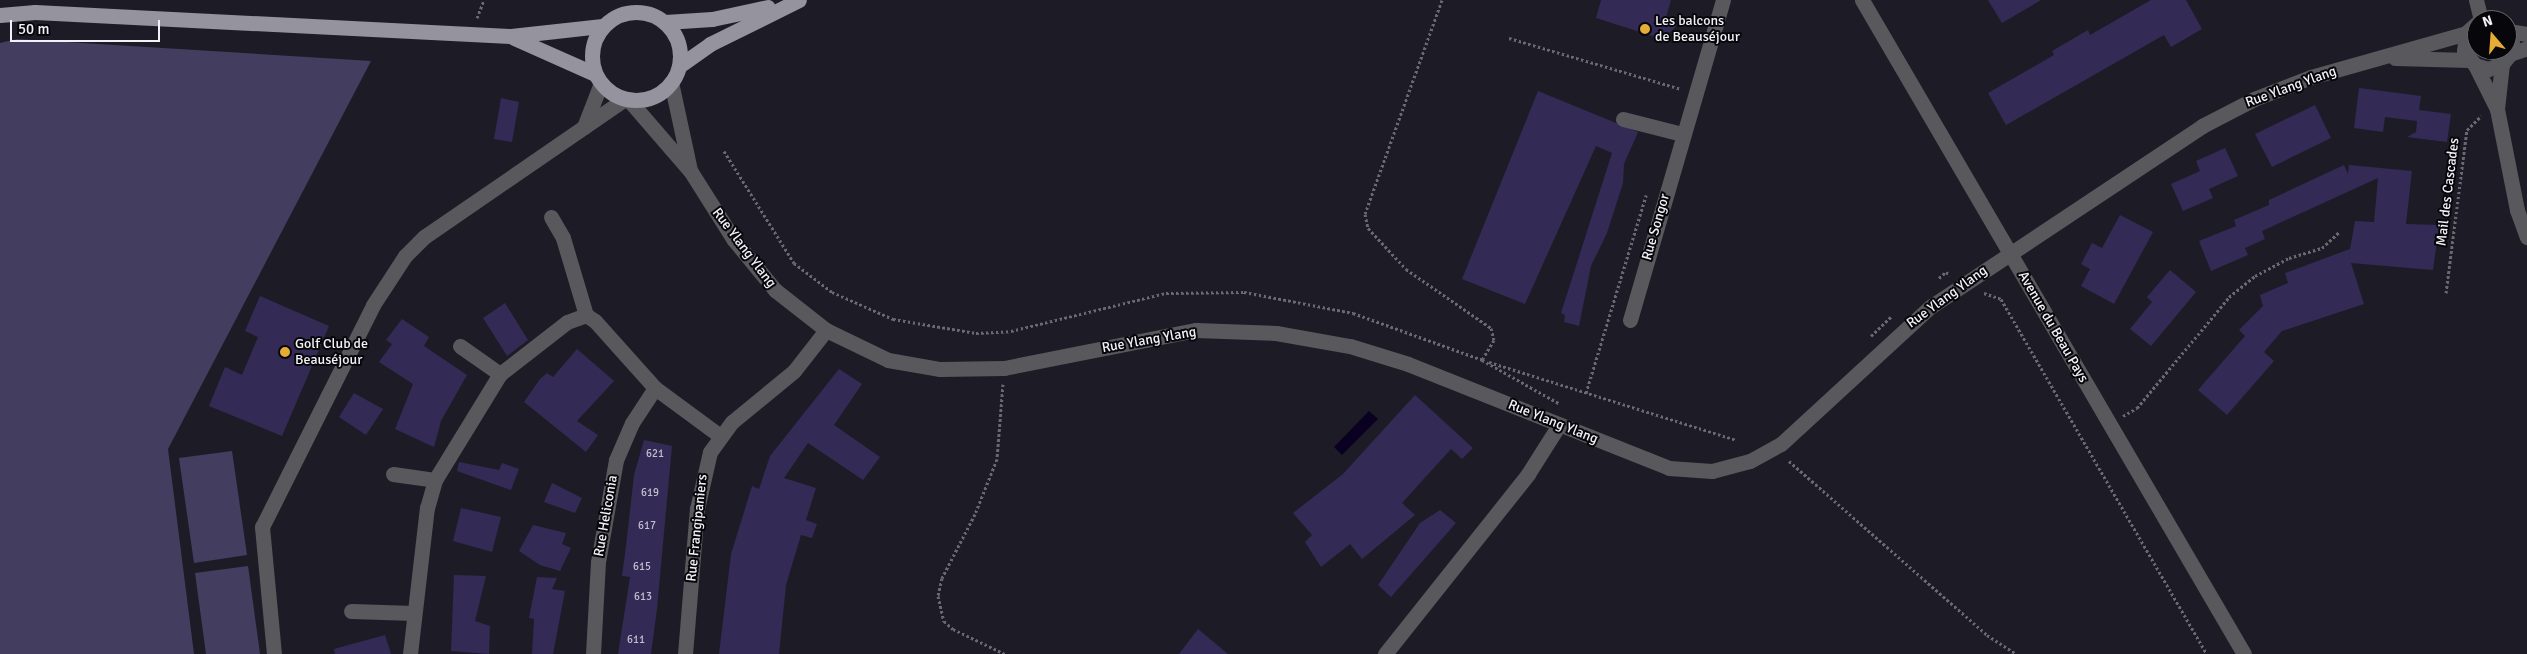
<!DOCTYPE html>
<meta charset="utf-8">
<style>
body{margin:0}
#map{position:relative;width:2527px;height:654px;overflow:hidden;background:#1d1c26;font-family:Signika,sans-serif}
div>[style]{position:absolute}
.green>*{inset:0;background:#433d60}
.water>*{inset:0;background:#0a0022}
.building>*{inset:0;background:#332a55}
.path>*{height:3px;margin-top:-1.5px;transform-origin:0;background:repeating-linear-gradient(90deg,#6a6972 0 2.5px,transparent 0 5px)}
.minor>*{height:15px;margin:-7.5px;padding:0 7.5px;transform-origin:7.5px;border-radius:7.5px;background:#58585d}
.major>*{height:15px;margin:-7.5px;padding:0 7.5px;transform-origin:7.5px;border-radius:7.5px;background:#94939e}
.major>.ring{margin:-7.5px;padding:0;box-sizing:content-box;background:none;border:15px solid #94939e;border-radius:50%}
.dots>*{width:14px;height:14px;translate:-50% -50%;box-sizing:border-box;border:2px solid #07070b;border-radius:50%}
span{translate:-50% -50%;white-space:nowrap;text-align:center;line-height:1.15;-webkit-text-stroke:4px #07070b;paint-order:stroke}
.number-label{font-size:11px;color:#c2bfcf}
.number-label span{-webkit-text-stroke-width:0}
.poi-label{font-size:14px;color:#f2f1f8}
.left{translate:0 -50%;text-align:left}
.street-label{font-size:14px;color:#f2f1f8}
.north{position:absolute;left:2467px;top:10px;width:50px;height:50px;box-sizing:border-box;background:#07070b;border:1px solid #65656a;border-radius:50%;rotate:342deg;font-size:14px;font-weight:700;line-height:20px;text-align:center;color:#f2f1f8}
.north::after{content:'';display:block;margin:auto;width:18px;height:22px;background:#e6ad36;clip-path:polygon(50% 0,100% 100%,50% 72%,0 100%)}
.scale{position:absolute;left:10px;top:20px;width:150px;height:22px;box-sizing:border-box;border:2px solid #f2f1f8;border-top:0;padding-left:6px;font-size:15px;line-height:18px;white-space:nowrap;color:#f2f1f8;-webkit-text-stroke:4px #07070b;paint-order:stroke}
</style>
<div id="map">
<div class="green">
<div style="clip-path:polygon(17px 39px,371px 61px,168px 449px,194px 654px,0 654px,0 43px)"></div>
<div style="clip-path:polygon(232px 451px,247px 555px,194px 563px,179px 458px)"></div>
<div style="clip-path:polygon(248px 566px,260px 654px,206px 654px,195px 573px)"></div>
</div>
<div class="water">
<div style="clip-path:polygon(1369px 411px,1378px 419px,1342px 455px,1334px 447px)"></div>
</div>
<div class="building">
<div style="clip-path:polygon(1601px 0,1671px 0,1665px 21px,1678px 25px,1662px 39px,1596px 18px)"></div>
<div style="clip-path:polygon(1988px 0,2041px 0,2002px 23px)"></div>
<div style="clip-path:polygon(2151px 0,2186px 0,2202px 29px,2171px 47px,2164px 35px,2006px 125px,1988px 93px,2054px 55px,2052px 51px,2088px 30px,2090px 35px)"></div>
<div style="clip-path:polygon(2359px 88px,2421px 96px,2419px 110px,2451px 114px,2447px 142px,2407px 137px,2416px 132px,2417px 121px,2385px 117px,2383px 132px,2354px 128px)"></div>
<div style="clip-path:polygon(1538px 91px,1638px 132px,1624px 164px,1623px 183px,1607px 233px,1591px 266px,1579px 326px,1564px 322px,1565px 315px,1561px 313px,1612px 153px,1596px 146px,1525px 304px,1462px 279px)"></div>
<div style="clip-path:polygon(501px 98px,519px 102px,512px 142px,494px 139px)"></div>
<div style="clip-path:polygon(2315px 105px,2331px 138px,2272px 167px,2255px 134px)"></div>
<div style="clip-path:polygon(2225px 148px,2238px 176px,2209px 189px,2213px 198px,2183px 211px,2171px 184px,2200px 171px,2196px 161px)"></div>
<div style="clip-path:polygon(2344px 165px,2348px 174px,2349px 165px,2412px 171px,2406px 224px,2439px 225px,2433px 270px,2351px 263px,2364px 304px,2282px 331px,2264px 352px,2274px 361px,2227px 415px,2198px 390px,2245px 336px,2239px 330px,2263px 306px,2260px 295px,2288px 283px,2285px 273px,2350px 249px,2355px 221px,2374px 222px,2378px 178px,2262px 231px,2265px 239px,2245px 248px,2248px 255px,2211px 271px,2199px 241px,2236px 226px,2234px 220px,2269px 205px,2269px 200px)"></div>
<div style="clip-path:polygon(2120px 215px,2153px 232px,2114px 304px,2081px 286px,2090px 269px,2081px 264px,2092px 243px,2102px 248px)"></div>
<div style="clip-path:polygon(2170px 270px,2196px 292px,2151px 346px,2130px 329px,2152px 302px,2147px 297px)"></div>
<div style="clip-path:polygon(260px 296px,329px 326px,282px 436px,209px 406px,225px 367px,242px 375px,258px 337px,245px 331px)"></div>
<div style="clip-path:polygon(505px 303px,528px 340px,507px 356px,483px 318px)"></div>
<div style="clip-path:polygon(402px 319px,429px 337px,424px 346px,467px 375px,441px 421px,434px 447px,395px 429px,413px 384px,379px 362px,392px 344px,386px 340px)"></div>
<div style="clip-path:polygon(577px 349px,614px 381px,577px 421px,598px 435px,586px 452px,524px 402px,540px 379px,547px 373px,553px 377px)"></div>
<div style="clip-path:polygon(839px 369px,862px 384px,834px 425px,880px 457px,863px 480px,808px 443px,784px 478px,816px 488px,806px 520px,817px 524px,812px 538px,801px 535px,786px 585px,779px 654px,719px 654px,731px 554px,752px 486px,759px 489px,770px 456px)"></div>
<div style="clip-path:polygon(354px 393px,383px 409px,366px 435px,339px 417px)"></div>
<div style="clip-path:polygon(1415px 395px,1473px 448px,1462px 459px,1451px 449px,1402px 503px,1415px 515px,1362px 559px,1350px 544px,1321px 567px,1305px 542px,1312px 535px,1293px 513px,1343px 474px)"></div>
<div style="clip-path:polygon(644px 440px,672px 446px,657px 609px,651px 654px,618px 654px,630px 577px,622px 576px,626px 546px,634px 475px)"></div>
<div style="clip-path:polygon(459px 462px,499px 470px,502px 463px,519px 469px,511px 490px,457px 471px)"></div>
<div style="clip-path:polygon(552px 483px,582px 498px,575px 513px,544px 502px)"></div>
<div style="clip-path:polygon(461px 508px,501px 517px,492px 552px,453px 541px)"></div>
<div style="clip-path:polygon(1440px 510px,1456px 523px,1391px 597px,1378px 585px,1420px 523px)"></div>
<div style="clip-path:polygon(533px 525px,566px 533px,562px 544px,571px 548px,560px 571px,540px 565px,519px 551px)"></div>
<div style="clip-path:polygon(454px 575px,486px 576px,475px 621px,490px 626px,489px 654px,451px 651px)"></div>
<div style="clip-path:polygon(537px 577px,557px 578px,552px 589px,565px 591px,553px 654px,532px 654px,534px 619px,529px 618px)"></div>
<div style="clip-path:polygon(1198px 629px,1228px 654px,1179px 654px)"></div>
<div style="clip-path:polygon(385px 635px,391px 654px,335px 654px,334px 649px)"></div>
</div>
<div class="path">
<div style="left:1442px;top:0;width:227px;rotate:109.8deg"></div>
<div style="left:1365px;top:214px;width:14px;rotate:78deg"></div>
<div style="left:1368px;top:228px;width:56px;rotate:47.2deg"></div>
<div style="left:1406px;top:269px;width:103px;rotate:34.8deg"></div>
<div style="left:1491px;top:328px;width:12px;rotate:76deg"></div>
<div style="left:1494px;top:340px;width:23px;rotate:121deg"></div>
<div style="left:1482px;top:360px;width:90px;rotate:29.4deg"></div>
<div style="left:477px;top:18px;width:19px;rotate:-69deg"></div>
<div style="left:1509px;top:38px;width:179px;rotate:16.5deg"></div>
<div style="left:724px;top:151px;width:132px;rotate:58deg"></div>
<div style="left:794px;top:263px;width:48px;rotate:37.3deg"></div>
<div style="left:832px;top:292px;width:67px;rotate:23.9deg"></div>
<div style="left:893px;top:319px;width:84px;rotate:9.6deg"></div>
<div style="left:976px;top:333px;width:35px;rotate:-3deg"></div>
<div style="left:1011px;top:331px;width:160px;rotate:-13.8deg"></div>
<div style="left:1166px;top:293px;width:78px;rotate:-0.7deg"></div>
<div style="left:1244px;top:292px;width:111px;rotate:10.9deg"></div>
<div style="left:1353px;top:313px;width:138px;rotate:19.9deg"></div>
<div style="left:1939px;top:278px;width:9px;rotate:-41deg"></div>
<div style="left:1946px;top:272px;width:5px;rotate:37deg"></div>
<div style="left:1984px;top:293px;width:18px;rotate:19deg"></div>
<div style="left:2001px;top:299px;width:410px;rotate:59.9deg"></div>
<div style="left:2446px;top:293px;width:164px;rotate:-82.7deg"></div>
<div style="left:2467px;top:130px;width:20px;rotate:-45deg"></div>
<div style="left:1871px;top:336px;width:29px;rotate:-44deg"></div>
<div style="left:1489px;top:362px;width:259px;rotate:17.5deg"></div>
<div style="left:1003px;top:384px;width:75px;rotate:94.6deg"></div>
<div style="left:997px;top:459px;width:59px;rotate:111.8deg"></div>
<div style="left:975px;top:514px;width:72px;rotate:117.3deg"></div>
<div style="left:942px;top:578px;width:18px;rotate:103deg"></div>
<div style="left:938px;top:596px;width:26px;rotate:77deg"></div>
<div style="left:944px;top:621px;width:12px;rotate:42deg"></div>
<div style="left:953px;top:629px;width:58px;rotate:25.7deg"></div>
<div style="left:1586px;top:393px;width:207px;rotate:-73.1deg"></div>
<div style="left:2123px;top:416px;width:16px;rotate:-30deg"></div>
<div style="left:2137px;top:408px;width:144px;rotate:-50.3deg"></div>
<div style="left:2229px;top:297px;width:33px;rotate:-39deg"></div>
<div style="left:2255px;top:276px;width:38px;rotate:-28deg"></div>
<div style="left:2289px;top:258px;width:34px;rotate:-17deg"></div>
<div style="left:2322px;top:248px;width:23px;rotate:-43deg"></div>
<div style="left:1789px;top:461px;width:264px;rotate:41.3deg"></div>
<div style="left:1987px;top:635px;width:35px;rotate:33deg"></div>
</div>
<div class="minor">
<div style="left:1862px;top:0;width:757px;rotate:59.71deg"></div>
<div style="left:2476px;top:0;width:21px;rotate:76deg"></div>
<div style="left:2477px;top:23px;width:15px;rotate:138deg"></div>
<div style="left:2466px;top:33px;width:18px;rotate:96deg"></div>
<div style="left:2464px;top:51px;width:18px;rotate:52deg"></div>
<div style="left:2475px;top:65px;width:14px;rotate:17deg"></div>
<div style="left:2488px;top:69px;width:15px;rotate:-20deg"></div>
<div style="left:2502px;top:64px;width:13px;rotate:-51deg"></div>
<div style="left:2510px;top:54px;width:12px;rotate:-81deg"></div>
<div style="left:2512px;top:42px;width:13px;rotate:-113deg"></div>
<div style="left:2508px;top:31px;width:19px;rotate:9deg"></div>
<div style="left:2510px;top:54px;width:18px;rotate:-19deg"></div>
<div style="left:2395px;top:58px;width:74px;rotate:1.5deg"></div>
<div style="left:2475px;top:65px;width:49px;rotate:63.4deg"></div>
<div style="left:2497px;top:109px;width:103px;rotate:78.8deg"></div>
<div style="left:2517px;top:210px;width:29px;rotate:70deg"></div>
<div style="left:671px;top:82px;width:90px;rotate:77.8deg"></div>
<div style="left:628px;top:99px;width:96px;rotate:49.2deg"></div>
<div style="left:691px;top:172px;width:80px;rotate:57.7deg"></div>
<div style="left:734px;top:240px;width:65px;rotate:50.6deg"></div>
<div style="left:775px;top:290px;width:65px;rotate:38.1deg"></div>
<div style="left:826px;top:330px;width:69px;rotate:25.8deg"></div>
<div style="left:888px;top:360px;width:53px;rotate:9.8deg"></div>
<div style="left:940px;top:369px;width:64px;rotate:-0.9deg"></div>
<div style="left:1004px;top:368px;width:196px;rotate:-11.2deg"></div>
<div style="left:1196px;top:330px;width:80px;rotate:2.1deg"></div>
<div style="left:1276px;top:333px;width:75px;rotate:10deg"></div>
<div style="left:1350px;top:346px;width:61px;rotate:17.2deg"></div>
<div style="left:1408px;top:364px;width:281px;rotate:21.7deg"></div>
<div style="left:1669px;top:468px;width:43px;rotate:4deg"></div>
<div style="left:1712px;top:471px;width:39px;rotate:-15deg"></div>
<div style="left:1750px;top:461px;width:35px;rotate:-29deg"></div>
<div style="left:1781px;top:444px;width:202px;rotate:-42.6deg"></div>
<div style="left:1930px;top:307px;width:327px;rotate:-33.6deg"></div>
<div style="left:2202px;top:126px;width:59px;rotate:-27.4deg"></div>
<div style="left:2254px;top:99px;width:61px;rotate:-21.1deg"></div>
<div style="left:2311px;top:77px;width:161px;rotate:-15.8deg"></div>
<div style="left:2497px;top:109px;width:45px;rotate:-83.7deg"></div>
<div style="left:1623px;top:119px;width:61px;rotate:14.3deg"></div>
<div style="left:584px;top:127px;width:47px;rotate:-68.9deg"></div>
<div style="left:551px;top:217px;width:24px;rotate:60deg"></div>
<div style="left:563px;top:238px;width:80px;rotate:73.4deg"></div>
<div style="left:1630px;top:320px;width:333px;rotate:-73.8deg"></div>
<div style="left:460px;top:346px;width:49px;rotate:35deg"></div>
<div style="left:393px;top:474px;width:42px;rotate:8.1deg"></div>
<div style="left:351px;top:611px;width:63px;rotate:1.8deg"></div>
<div style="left:274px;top:654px;width:128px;rotate:-95.4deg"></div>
<div style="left:262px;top:527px;width:248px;rotate:-63.4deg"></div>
<div style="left:373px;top:305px;width:59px;rotate:-56.9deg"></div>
<div style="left:405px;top:256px;width:27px;rotate:-45deg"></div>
<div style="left:424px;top:237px;width:244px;rotate:-34.5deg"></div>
<div style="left:410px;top:654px;width:147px;rotate:-83.4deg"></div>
<div style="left:427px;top:508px;width:29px;rotate:-74deg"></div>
<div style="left:435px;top:480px;width:124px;rotate:-58.5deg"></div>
<div style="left:500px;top:374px;width:85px;rotate:-37.8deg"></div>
<div style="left:567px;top:322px;width:20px;rotate:-20deg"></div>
<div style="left:586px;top:315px;width:11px;rotate:34deg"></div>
<div style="left:595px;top:321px;width:90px;rotate:48.2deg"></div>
<div style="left:655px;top:388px;width:81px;rotate:36.4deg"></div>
<div style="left:593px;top:654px;width:92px;rotate:-86.9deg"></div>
<div style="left:598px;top:562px;width:104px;rotate:-80deg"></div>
<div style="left:616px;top:460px;width:40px;rotate:-66.6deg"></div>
<div style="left:632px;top:423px;width:42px;rotate:-56.7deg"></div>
<div style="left:685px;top:654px;width:145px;rotate:-85.3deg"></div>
<div style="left:697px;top:509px;width:58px;rotate:-77.2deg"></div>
<div style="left:710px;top:452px;width:37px;rotate:-54deg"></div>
<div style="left:732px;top:422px;width:80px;rotate:-39.4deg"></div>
<div style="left:794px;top:371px;width:52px;rotate:-52deg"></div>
<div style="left:1385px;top:654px;width:230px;rotate:-51.5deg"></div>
<div style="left:1528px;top:474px;width:58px;rotate:-57.7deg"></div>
</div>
<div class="major">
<div class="ring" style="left:592px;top:12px;width:73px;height:73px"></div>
<div style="left:0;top:15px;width:35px;rotate:-5deg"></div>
<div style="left:35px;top:12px;width:477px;rotate:2.9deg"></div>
<div style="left:511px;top:36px;width:92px;rotate:-6.3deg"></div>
<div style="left:665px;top:22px;width:47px;rotate:-3.7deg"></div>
<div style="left:712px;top:19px;width:57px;rotate:-12.1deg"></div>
<div style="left:514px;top:38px;width:89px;rotate:24deg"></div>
<div style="left:679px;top:66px;width:38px;rotate:-35deg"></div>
<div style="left:710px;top:44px;width:99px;rotate:-26.3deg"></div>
</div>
<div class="dots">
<div style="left:1645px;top:29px;background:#e6ad36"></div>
<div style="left:285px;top:352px;background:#e6ad36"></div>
</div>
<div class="number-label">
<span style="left:655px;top:454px">621</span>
<span style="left:650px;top:493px">619</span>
<span style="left:647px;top:526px">617</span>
<span style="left:642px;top:567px">615</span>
<span style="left:643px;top:597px">613</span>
<span style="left:636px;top:640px">611</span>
</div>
<div class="poi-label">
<span class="left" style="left:1655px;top:29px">Les balcons<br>de Beauséjour</span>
<span class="left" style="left:295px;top:352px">Golf Club de<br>Beauséjour</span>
</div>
<div class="street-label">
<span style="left:2291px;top:87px;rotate:-20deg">Rue Ylang Ylang</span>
<span style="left:2448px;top:192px;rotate:-83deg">Mail des Cascades</span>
<span style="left:1656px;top:227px;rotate:-74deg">Rue Songor</span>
<span style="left:744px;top:248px;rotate:53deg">Rue Ylang Ylang</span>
<span style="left:1947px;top:297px;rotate:-36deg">Rue Ylang Ylang</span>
<span style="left:2053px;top:327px;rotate:60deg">Avenue du Beau Pays</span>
<span style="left:1149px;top:340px;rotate:-10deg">Rue Ylang Ylang</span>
<span style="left:1553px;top:422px;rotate:22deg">Rue Ylang Ylang</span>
<span style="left:606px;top:516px;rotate:-80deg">Rue Heliconia</span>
<span style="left:697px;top:528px;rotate:-84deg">Rue Frangipaniers</span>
</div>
<div class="north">N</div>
<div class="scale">50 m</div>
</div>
